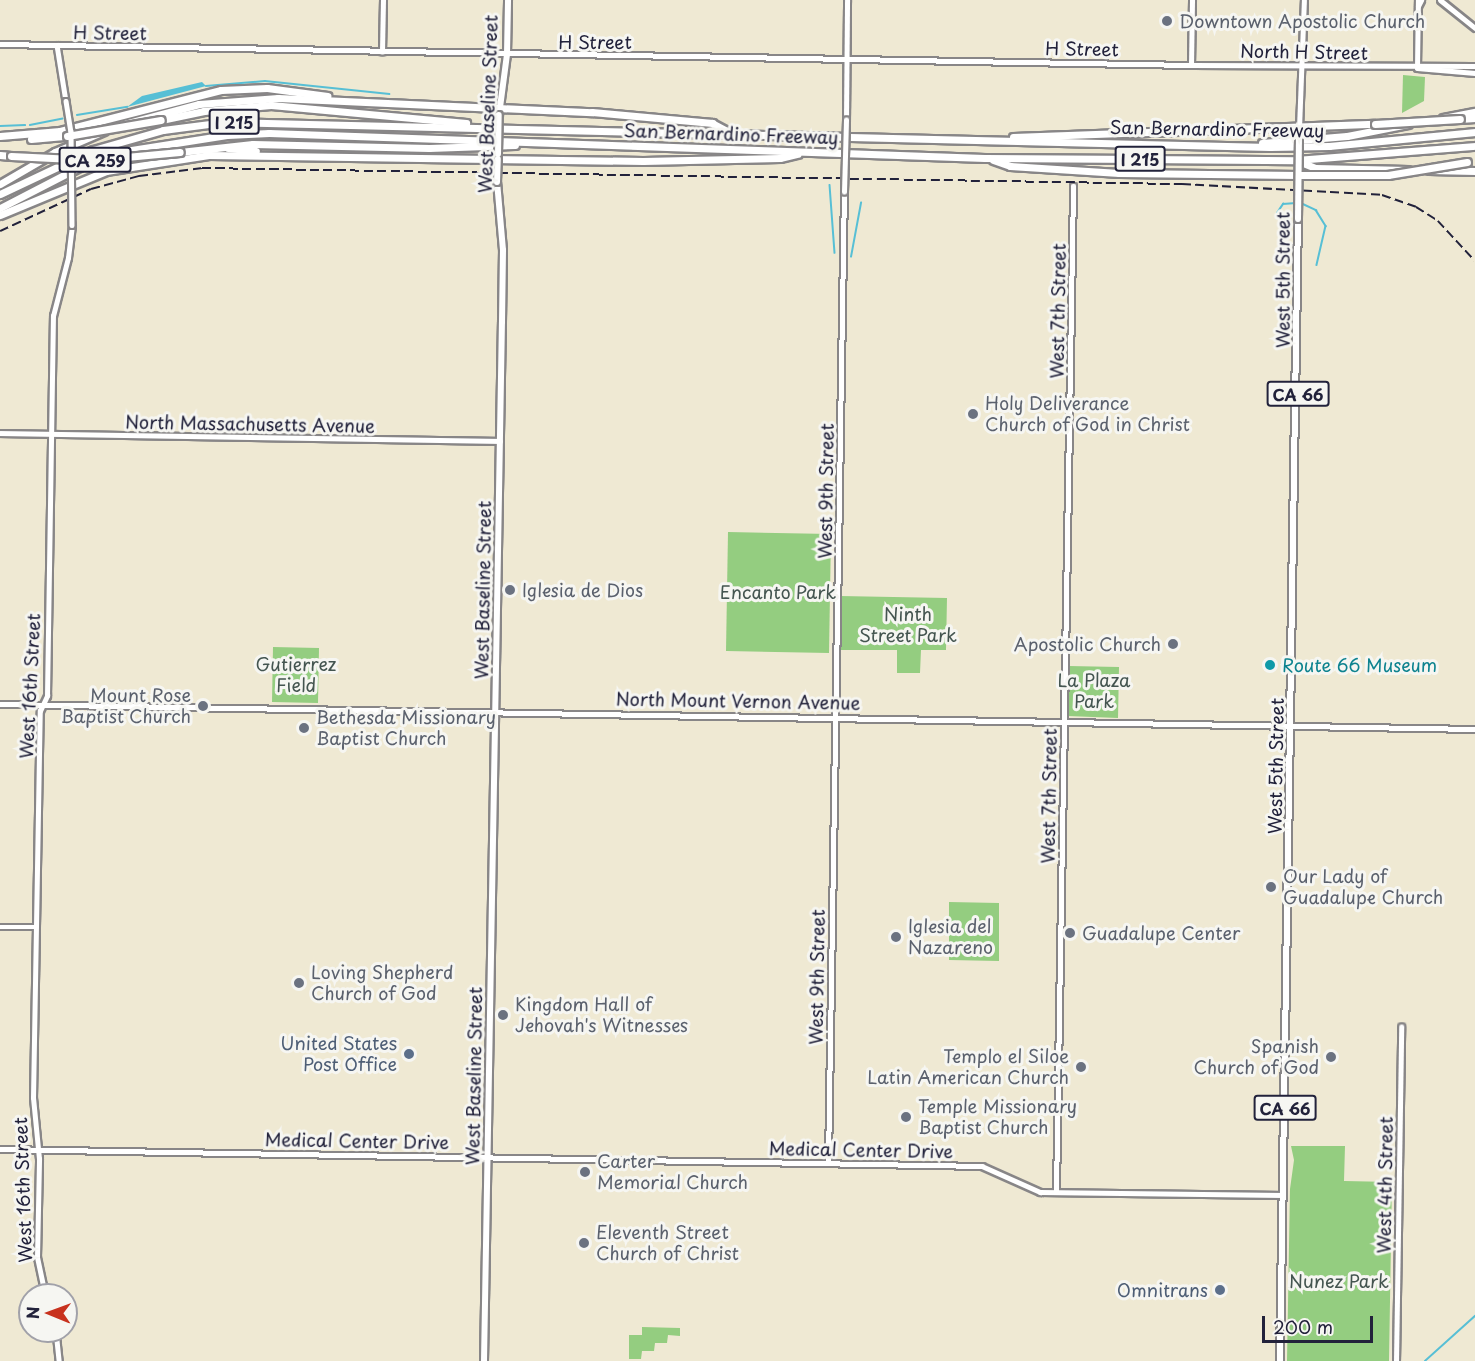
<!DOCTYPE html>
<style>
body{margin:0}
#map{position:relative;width:1475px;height:1361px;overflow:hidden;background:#efe9d3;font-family:"Playpen Sans",sans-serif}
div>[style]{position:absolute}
.green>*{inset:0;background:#94cd80}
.water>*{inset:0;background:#57bfd5}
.stream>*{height:1.5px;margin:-0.75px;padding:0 0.75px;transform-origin:0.75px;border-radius:0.75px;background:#57bfd5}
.roads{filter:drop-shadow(2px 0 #888687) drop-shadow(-2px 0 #888687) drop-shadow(0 2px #888687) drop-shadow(0 -2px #888687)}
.tertiary>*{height:4.5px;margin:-2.25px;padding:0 2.25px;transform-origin:2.25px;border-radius:2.25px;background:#fff}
.secondary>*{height:5px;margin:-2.5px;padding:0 2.5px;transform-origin:2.5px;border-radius:2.5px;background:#fff}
.primary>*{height:6px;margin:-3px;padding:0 3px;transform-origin:3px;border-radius:3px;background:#fff}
.motorway>*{height:7px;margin:-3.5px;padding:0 3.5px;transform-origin:3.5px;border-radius:3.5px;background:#fff}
.rail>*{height:1.5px;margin-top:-0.75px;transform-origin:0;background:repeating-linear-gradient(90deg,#22223b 0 9px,transparent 0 13.5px)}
.bridges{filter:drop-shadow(2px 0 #888687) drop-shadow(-2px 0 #888687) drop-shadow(0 2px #888687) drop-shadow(0 -2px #888687)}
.tertiary-bridge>*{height:4.5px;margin:-2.25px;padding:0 2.25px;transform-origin:2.25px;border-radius:2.25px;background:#fff}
.primary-bridge>*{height:6px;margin:-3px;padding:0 3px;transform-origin:3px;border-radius:3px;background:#fff}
.motorway-bridge>*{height:7px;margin:-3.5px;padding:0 3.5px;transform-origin:3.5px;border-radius:3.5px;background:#fff}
.dots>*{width:16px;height:16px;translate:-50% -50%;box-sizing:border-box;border:3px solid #f6f6f2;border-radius:50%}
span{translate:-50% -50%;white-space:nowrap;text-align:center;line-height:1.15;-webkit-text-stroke:6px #f6f6f2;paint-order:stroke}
.shield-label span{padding:2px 4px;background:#f6f6f2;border:2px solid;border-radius:4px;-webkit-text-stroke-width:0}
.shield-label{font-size:16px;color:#22223b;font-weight:700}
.worship-label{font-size:18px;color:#5b616d}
.left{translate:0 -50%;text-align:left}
.right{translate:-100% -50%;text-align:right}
.street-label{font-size:18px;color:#22223b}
.park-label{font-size:18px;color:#445550}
.culture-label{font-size:18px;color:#0d838f}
.service-label{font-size:18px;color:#4e5e75}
.north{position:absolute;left:18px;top:1283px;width:60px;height:60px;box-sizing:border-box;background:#f6f6f2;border:2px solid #a1a1a9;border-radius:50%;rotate:271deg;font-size:16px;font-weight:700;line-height:24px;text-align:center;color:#22223b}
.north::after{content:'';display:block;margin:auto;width:21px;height:27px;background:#c8321e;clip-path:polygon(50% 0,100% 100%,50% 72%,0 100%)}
.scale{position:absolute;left:1262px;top:1316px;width:111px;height:27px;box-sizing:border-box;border:3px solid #22223b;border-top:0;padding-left:8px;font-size:18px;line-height:21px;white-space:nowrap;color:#22223b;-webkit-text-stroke:4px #f6f6f2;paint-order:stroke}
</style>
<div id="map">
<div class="green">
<div style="clip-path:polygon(1403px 75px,1425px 77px,1424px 101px,1402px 113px)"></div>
<div style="clip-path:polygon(728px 532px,831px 534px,829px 653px,726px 651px)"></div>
<div style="clip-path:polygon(840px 596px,947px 598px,946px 650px,921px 650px,920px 673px,897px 673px,897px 650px,840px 650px)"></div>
<div style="clip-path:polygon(273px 647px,319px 648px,318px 703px,272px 702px)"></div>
<div style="clip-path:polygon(1069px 666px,1119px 667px,1118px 718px,1068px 716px)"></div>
<div style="clip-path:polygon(949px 902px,999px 903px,999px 961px,949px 960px)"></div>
<div style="clip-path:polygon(1291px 1146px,1345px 1146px,1344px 1181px,1392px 1182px,1389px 1361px,1287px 1361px,1290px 1189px,1294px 1160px)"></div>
<div style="clip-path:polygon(642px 1327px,680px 1328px,680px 1336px,668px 1335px,667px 1343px,655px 1343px,654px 1351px,642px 1351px,641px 1359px,629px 1359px,629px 1335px,642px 1335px)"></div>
</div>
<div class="water">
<div style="clip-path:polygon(202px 82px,206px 86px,127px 107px,142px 96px)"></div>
</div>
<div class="stream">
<div style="left:206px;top:86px;width:59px;rotate:-4.8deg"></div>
<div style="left:265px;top:81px;width:125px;rotate:6deg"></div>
<div style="left:77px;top:115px;width:51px;rotate:-9.1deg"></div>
<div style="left:30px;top:125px;width:33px;rotate:-11deg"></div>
<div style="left:0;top:126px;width:25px;rotate:-2deg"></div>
<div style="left:830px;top:185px;width:68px;rotate:85.8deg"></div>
<div style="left:1301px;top:203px;width:17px;rotate:25deg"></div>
<div style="left:1316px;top:210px;width:19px;rotate:58deg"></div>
<div style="left:1326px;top:226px;width:40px;rotate:103deg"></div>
<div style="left:1277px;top:213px;width:11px;rotate:-56deg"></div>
<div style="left:1283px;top:204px;width:13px;rotate:-4deg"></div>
<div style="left:851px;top:257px;width:55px;rotate:-79.5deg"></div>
<div style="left:1425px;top:1361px;width:67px;rotate:-42deg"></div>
</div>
<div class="roads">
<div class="tertiary">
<div style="left:0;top:44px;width:1191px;rotate:1.01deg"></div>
<div style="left:1191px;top:65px;width:65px;rotate:-89.1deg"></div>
<div style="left:57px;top:45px;width:57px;rotate:80.9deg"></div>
<div style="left:382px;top:52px;width:52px;rotate:-88.9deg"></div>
<div style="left:1417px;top:68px;width:68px;rotate:-89.2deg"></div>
<div style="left:846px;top:120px;width:120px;rotate:-89.5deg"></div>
<div style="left:0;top:433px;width:500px;rotate:0.92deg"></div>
<div style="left:0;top:927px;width:36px"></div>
<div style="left:0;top:1149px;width:982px;rotate:0.99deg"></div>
<div style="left:982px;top:1166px;width:64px;rotate:24.1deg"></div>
<div style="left:1040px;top:1192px;width:243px;rotate:0.7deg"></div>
<div style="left:828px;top:1163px;width:971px;rotate:-89.06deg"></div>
<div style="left:1056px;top:1192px;width:1006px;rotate:-89.03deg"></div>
<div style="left:45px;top:1295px;width:39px;rotate:-102deg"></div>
<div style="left:37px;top:1257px;width:98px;rotate:-88.8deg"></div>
<div style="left:39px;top:1159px;width:61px;rotate:-95.6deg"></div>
<div style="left:33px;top:1098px;width:387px;rotate:-89deg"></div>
<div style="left:40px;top:711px;width:17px;rotate:-65deg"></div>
<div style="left:47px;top:696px;width:380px;rotate:-89.1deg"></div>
<div style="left:53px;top:316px;width:60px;rotate:-75.5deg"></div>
<div style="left:68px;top:258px;width:33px;rotate:-83deg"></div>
<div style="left:56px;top:1331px;width:30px;rotate:84deg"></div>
<div style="left:1396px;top:1361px;width:334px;rotate:-89.1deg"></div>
</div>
<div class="secondary">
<div style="left:1440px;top:0;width:45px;rotate:38.7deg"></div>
<div style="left:1418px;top:6px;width:7px;rotate:-63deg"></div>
<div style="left:1191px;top:65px;width:284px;rotate:0.2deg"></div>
<div style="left:1417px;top:68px;width:58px;rotate:4.9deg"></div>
<div style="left:1299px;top:128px;width:128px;rotate:-87.8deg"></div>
<div style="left:0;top:704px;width:1475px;rotate:0.97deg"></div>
</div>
<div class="primary">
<div style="left:499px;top:115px;width:62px;rotate:-82.5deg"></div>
<div style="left:507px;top:54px;width:54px;rotate:-88.9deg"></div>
<div style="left:484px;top:1361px;width:1039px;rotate:-89.01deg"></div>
<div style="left:502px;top:322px;width:72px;rotate:-89.2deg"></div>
<div style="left:503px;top:250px;width:68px;rotate:-95deg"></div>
<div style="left:1280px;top:1361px;width:1142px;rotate:-89.1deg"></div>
</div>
<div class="motorway">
<div style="left:1443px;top:118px;width:33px;rotate:-11deg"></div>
<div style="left:1460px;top:119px;width:15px;rotate:-4deg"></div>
<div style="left:161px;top:120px;width:44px;rotate:-11.8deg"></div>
<div style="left:204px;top:111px;width:67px;rotate:-5.1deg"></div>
<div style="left:271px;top:105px;width:196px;rotate:5.3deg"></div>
<div style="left:117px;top:126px;width:85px;rotate:-15deg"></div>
<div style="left:199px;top:104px;width:79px;rotate:-4.3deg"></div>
<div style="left:278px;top:98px;width:314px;rotate:2.6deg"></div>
<div style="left:592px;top:112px;width:121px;rotate:5.2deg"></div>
<div style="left:712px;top:123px;width:17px;rotate:28deg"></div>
<div style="left:0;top:136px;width:60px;rotate:-4.8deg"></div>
<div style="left:60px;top:131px;width:166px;rotate:-14.3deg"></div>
<div style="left:221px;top:90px;width:46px;rotate:-2.5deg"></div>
<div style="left:267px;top:88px;width:61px;rotate:7.6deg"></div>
<div style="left:1013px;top:137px;width:362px;rotate:-2.1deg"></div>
<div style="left:31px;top:139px;width:36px;rotate:-5deg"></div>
<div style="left:1262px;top:143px;width:85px;rotate:-4.7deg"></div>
<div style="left:1347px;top:136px;width:62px;rotate:-11.1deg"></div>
<div style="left:228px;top:148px;width:28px;rotate:6deg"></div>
<div style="left:180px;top:152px;width:73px;rotate:-6.3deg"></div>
<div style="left:253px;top:144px;width:176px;rotate:1.3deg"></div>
<div style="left:429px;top:148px;width:86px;rotate:-2deg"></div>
<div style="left:0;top:155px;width:11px;rotate:5deg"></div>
<div style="left:993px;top:160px;width:18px;rotate:19deg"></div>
<div style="left:1010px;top:166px;width:109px;rotate:3.7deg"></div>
<div style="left:1119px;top:173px;width:180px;rotate:0.6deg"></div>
<div style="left:1298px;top:161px;width:18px;rotate:22deg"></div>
<div style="left:1315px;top:168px;width:93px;rotate:1.2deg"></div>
<div style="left:1429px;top:170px;width:46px;rotate:1.2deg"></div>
<div style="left:0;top:184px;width:64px;rotate:-30.2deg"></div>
<div style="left:55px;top:152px;width:53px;rotate:-23.2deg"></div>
<div style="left:0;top:194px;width:103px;rotate:-25.3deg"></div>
<div style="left:93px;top:150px;width:73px;rotate:-15.9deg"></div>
<div style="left:163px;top:130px;width:63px;rotate:-7.4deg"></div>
<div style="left:225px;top:122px;width:1045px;rotate:1.37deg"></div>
<div style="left:1270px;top:147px;width:59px;rotate:-1deg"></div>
<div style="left:1329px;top:146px;width:147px;rotate:-5.5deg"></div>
<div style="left:0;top:208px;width:89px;rotate:-27.4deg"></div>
<div style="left:79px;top:167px;width:49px;rotate:-19.2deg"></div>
<div style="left:125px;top:151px;width:103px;rotate:-8.9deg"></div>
<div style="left:227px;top:135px;width:42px;rotate:-2.7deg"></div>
<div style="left:269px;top:133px;width:716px;rotate:2deg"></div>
<div style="left:985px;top:158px;width:311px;rotate:0.4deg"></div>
<div style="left:1296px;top:160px;width:180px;rotate:-4.5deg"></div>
<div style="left:0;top:215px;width:115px;rotate:-22.5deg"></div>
<div style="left:106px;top:171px;width:104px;rotate:-8.8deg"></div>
<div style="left:209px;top:155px;width:434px;rotate:0.8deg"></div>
<div style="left:643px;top:161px;width:137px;rotate:-1.3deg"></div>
<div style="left:780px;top:158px;width:18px;rotate:-13deg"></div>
</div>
</div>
<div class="rail">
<div style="left:0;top:231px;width:100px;rotate:-24.8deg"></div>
<div style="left:91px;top:189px;width:50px;rotate:-15.2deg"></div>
<div style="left:139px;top:176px;width:64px;rotate:-7.2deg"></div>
<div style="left:202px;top:168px;width:980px;rotate:0.94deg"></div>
<div style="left:1182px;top:184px;width:200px;rotate:3.1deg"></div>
<div style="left:1382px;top:195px;width:36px;rotate:19deg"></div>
<div style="left:1416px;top:207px;width:26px;rotate:32deg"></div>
<div style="left:1438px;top:221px;width:54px;rotate:47.2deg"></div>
</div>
<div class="bridges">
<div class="tertiary-bridge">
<div style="left:66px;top:101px;width:30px;rotate:81deg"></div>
<div style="left:71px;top:131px;width:94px;rotate:89.4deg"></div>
<div style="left:844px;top:192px;width:72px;rotate:-88.4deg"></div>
</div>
<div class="primary-bridge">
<div style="left:498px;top:154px;width:39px;rotate:-89deg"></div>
<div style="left:497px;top:182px;width:23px;rotate:-88deg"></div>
<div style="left:1298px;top:219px;width:84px;rotate:-89.3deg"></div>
</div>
<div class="motorway-bridge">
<div style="left:1375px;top:124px;width:85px;rotate:-3.4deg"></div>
<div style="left:67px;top:136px;width:95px;rotate:-9.7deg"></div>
<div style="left:11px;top:156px;width:83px;rotate:2.8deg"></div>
<div style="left:94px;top:160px;width:86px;rotate:-5.3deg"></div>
<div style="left:1299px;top:175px;width:89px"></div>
<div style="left:1388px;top:175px;width:80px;rotate:-9.3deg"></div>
</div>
</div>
<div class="dots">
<div style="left:1167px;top:21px;background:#6b7280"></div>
<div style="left:973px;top:414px;background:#6b7280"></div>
<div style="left:510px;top:590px;background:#6b7280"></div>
<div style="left:1173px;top:644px;background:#6b7280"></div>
<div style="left:1270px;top:665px;background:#0f9aa8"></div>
<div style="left:203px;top:706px;background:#6b7280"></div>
<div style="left:304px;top:728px;background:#6b7280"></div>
<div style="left:1271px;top:887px;background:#6b7280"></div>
<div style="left:1070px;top:933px;background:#6b7280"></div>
<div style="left:896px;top:937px;background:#6b7280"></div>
<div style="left:299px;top:983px;background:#6b7280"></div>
<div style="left:503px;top:1015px;background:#6b7280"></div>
<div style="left:409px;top:1054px;background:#5c6f8a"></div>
<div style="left:1331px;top:1057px;background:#6b7280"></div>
<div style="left:1081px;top:1067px;background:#6b7280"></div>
<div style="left:906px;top:1117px;background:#6b7280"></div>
<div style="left:585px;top:1172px;background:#6b7280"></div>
<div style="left:584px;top:1243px;background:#6b7280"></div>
<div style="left:1220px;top:1290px;background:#5c6f8a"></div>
</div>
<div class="shield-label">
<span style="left:234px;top:122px">I 215</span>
<span style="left:1140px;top:159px">I 215</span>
<span style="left:95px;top:160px">CA 259</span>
<span style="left:1298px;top:394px">CA 66</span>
<span style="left:1285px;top:1108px">CA 66</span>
</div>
<div class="worship-label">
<span class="left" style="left:1179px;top:21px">Downtown Apostolic Church</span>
<span class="left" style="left:985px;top:414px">Holy Deliverance<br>Church of God in Christ</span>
<span class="left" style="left:522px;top:590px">Iglesia de Dios</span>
<span class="right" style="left:1161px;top:644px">Apostolic Church</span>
<span class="right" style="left:191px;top:706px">Mount Rose<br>Baptist Church</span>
<span class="left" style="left:316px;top:728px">Bethesda Missionary<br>Baptist Church</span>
<span class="left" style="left:1283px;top:887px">Our Lady of<br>Guadalupe Church</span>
<span class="left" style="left:908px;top:937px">Iglesia del<br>Nazareno</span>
<span class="left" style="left:1082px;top:933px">Guadalupe Center</span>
<span class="left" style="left:311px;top:983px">Loving Shepherd<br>Church of God</span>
<span class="left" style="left:515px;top:1015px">Kingdom Hall of<br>Jehovah's Witnesses</span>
<span class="right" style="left:1319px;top:1057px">Spanish<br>Church of God</span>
<span class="right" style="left:1069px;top:1067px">Templo el Siloe<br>Latin American Church</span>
<span class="left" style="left:918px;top:1117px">Temple Missionary<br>Baptist Church</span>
<span class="left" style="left:597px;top:1172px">Carter<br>Memorial Church</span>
<span class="left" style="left:596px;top:1243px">Eleventh Street<br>Church of Christ</span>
</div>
<div class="street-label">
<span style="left:110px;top:33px;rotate:1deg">H Street</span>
<span style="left:595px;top:42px">H Street</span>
<span style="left:1082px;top:49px;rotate:1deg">H Street</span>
<span style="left:1304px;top:52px;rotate:1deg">North H Street</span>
<span style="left:488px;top:104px;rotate:-88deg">West Baseline Street</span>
<span style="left:1217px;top:129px;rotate:1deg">San Bernardino Freeway</span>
<span style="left:731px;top:134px;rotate:2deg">San Bernardino Freeway</span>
<span style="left:1283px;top:280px;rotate:-90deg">West 5th Street</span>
<span style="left:1058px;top:311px;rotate:-89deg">West 7th Street</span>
<span style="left:250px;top:424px;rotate:1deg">North Massachusetts Avenue</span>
<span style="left:826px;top:491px;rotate:-89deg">West 9th Street</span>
<span style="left:483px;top:590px;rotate:-89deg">West Baseline Street</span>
<span style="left:30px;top:686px;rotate:-87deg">West 16th Street</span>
<span style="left:738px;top:701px;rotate:1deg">North Mount Vernon Avenue</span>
<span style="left:1276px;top:766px;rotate:-89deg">West 5th Street</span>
<span style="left:1049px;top:796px;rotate:-89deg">West 7th Street</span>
<span style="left:817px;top:977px;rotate:-89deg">West 9th Street</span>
<span style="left:474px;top:1076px;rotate:-89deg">West Baseline Street</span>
<span style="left:357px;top:1141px;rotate:1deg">Medical Center Drive</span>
<span style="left:861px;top:1150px;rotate:1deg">Medical Center Drive</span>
<span style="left:1385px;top:1185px;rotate:-89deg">West 4th Street</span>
<span style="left:23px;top:1190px;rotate:-92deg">West 16th Street</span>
</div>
<div class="park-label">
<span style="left:778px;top:592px">Encanto Park</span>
<span style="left:908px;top:625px">Ninth<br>Street Park</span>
<span style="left:296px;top:675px">Gutierrez<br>Field</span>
<span style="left:1094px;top:691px">La Plaza<br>Park</span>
<span style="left:1339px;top:1281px">Nunez Park</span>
</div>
<div class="culture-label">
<span class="left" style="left:1282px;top:665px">Route 66 Museum</span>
</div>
<div class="service-label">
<span class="right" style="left:397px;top:1054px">United States<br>Post Office</span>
<span class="right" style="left:1208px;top:1290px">Omnitrans</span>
</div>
<div class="north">N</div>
<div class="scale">200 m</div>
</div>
